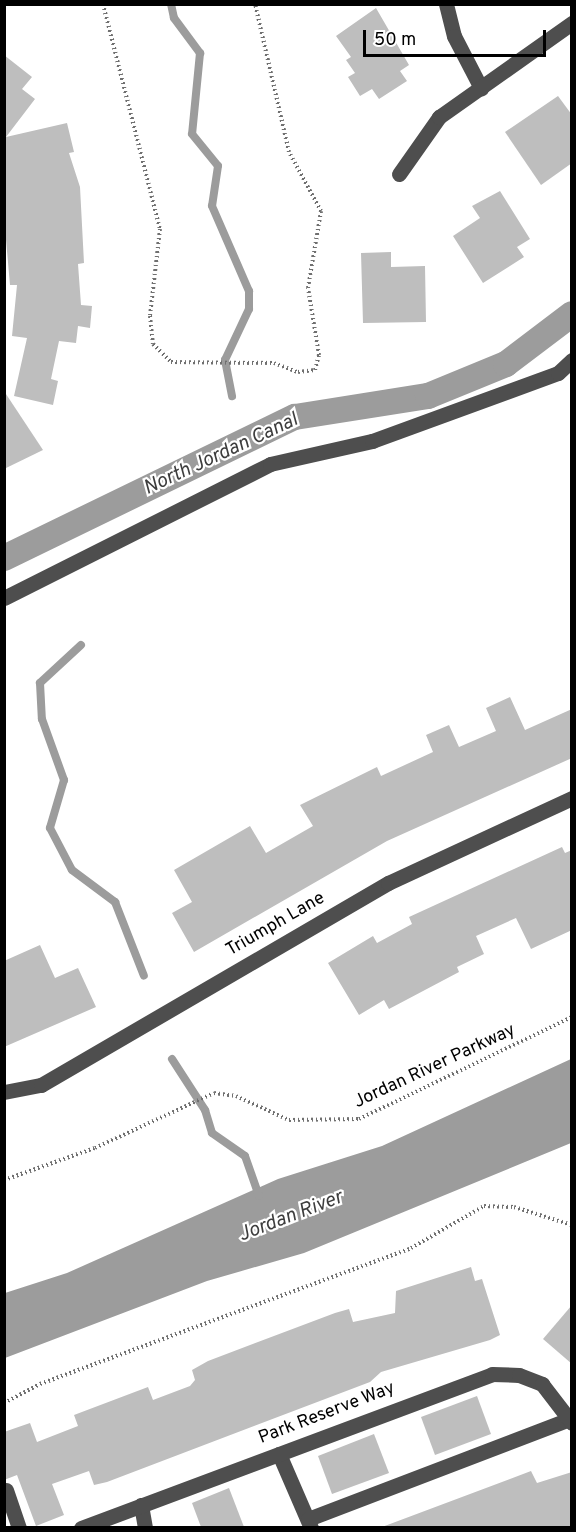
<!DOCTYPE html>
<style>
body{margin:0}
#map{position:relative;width:576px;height:1532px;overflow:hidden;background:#fff;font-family:Overpass,sans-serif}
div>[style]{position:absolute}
.water>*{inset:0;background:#9c9c9c}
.stream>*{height:8px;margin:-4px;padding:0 4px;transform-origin:4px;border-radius:4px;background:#9c9c9c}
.canal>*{height:26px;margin:-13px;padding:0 13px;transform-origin:13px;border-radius:13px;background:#9c9c9c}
.building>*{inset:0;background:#bebebe}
.path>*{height:4px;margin-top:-2px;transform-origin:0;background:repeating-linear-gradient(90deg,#707070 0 1.5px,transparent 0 4.5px)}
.minor>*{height:15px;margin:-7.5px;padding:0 7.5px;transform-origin:7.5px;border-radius:7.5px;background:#4e4e4e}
span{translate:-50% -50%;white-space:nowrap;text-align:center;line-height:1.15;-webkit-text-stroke:4.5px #fff;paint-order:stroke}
.street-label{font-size:18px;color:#000}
.water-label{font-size:20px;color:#3d3d3d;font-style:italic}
.frame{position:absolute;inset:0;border:6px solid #000;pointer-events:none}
.scale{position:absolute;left:363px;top:30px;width:183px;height:27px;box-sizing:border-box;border:3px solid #000;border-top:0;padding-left:8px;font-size:18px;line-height:21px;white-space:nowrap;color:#000;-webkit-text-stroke:4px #fff;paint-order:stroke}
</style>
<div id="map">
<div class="water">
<div style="clip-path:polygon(571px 1059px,571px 1143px,304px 1253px,207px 1281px,5px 1358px,5px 1293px,67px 1273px,278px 1179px,382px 1146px)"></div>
</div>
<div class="stream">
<div style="left:171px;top:4px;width:14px;rotate:78deg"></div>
<div style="left:174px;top:18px;width:44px;rotate:53.4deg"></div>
<div style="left:200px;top:53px;width:81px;rotate:95.6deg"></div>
<div style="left:192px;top:134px;width:41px;rotate:50.9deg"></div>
<div style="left:218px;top:166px;width:40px;rotate:98.5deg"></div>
<div style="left:212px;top:206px;width:93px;rotate:66.5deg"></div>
<div style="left:249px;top:291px;width:18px;rotate:90deg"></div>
<div style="left:249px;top:309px;width:56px;rotate:115.2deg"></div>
<div style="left:225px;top:360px;width:37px;rotate:79deg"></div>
<div style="left:81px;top:645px;width:56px;rotate:137.2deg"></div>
<div style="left:40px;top:683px;width:36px;rotate:87deg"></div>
<div style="left:42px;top:719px;width:65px;rotate:70.2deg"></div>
<div style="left:64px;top:780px;width:50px;rotate:106.3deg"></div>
<div style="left:50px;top:828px;width:47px;rotate:62.4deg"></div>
<div style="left:72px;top:870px;width:54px;rotate:36.7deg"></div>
<div style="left:115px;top:902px;width:79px;rotate:68.6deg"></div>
<div style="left:172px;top:1059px;width:61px;rotate:57.1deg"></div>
<div style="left:205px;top:1110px;width:24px;rotate:73deg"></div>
<div style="left:212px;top:1133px;width:40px;rotate:34.9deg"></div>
<div style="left:245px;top:1156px;width:42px;rotate:70.7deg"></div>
</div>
<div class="canal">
<div style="left:4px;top:558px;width:323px;rotate:-25.9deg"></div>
<div style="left:295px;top:417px;width:135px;rotate:-9deg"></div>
<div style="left:428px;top:396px;width:84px;rotate:-22.3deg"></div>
<div style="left:506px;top:364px;width:83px;rotate:-37.1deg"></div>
</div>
<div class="building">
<div style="clip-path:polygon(376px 8px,409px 65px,400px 71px,407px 81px,379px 99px,372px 89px,360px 96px,348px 77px,355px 73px,346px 60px,351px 57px,336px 36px)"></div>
<div style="clip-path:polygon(4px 55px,32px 77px,22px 89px,35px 99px,6px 137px,67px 123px,74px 152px,69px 153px,80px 187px,84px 263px,78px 264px,81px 305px,92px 306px,90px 328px,78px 326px,76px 343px,59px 341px,51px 379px,58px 381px,53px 405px,14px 396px,27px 338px,12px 336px,17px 285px,10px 285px,4px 217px)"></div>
<div style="clip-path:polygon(558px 96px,572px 115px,572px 163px,541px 185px,505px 132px)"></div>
<div style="clip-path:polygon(500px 191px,530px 239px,517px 247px,524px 257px,483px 283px,453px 236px,480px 218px,472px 206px)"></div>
<div style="clip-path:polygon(391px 252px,391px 267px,425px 266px,426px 322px,363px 323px,361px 253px)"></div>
<div style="clip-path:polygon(4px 391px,43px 450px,4px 469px)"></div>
<div style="clip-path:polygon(510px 697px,525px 730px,572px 709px,572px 758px,387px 841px,194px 952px,172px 913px,192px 902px,174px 870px,250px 826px,266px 853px,313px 826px,300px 805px,377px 767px,381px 776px,433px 752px,426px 735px,449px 725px,459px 747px,496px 731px,486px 708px)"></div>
<div style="clip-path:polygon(562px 847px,565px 853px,572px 850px,572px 930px,531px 949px,516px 918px,476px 936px,484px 954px,457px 967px,459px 972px,389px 1009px,384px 1000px,359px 1015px,328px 963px,373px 936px,377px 943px,412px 924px,409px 917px)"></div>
<div style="clip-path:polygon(40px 945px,55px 978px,78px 968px,96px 1007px,4px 1047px,4px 961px)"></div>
<div style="clip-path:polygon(471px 1267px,475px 1281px,482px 1279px,500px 1335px,490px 1340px,381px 1372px,370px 1382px,107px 1482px,94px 1485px,89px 1471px,52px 1484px,64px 1515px,36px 1526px,17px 1475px,4px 1480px,4px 1432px,30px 1423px,37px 1442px,78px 1426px,74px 1415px,148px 1387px,153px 1400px,190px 1386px,195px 1380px,192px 1370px,208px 1361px,335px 1313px,349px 1309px,353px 1322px,395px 1313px,396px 1291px)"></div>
<div style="clip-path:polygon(572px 1305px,572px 1364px,543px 1339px)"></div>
<div style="clip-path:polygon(477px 1396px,491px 1434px,435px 1455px,421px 1417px)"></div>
<div style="clip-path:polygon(374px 1434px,389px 1473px,332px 1494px,318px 1456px)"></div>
<div style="clip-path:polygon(531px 1471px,537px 1483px,572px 1472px,572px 1527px,382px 1527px)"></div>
<div style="clip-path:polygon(229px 1488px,244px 1527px,201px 1527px,192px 1503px)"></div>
</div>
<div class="path">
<div style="left:103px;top:4px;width:232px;rotate:75.8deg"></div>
<div style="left:160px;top:229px;width:88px;rotate:96.6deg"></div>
<div style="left:150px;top:316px;width:28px;rotate:84deg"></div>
<div style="left:153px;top:344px;width:25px;rotate:45deg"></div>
<div style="left:171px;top:362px;width:103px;rotate:0.6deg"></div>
<div style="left:274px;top:363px;width:26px;rotate:21deg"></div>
<div style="left:298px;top:372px;width:17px;rotate:-7deg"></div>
<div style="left:315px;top:370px;width:16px;rotate:-75deg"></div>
<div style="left:319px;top:355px;width:68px;rotate:-99.3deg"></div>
<div style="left:308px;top:288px;width:78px;rotate:-80.4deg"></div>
<div style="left:321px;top:211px;width:67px;rotate:-118.5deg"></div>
<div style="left:289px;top:152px;width:152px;rotate:-102.9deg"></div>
<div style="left:4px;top:1180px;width:96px;rotate:-19.4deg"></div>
<div style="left:95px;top:1148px;width:131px;rotate:-24.8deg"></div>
<div style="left:214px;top:1093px;width:22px;rotate:8deg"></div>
<div style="left:236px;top:1096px;width:58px;rotate:24.4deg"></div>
<div style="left:289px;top:1120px;width:70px;rotate:-0.8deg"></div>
<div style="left:359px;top:1119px;width:236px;rotate:-25.6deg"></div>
<div style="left:4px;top:1403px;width:41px;rotate:-27.8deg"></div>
<div style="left:40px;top:1384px;width:395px;rotate:-20.1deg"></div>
<div style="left:411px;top:1248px;width:84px;rotate:-29.9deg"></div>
<div style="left:484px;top:1206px;width:30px;rotate:2deg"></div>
<div style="left:514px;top:1207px;width:61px;rotate:17.2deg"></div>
</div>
<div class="minor">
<div style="left:446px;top:4px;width:33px;rotate:76deg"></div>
<div style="left:454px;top:36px;width:59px;rotate:62.6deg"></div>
<div style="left:399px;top:174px;width:70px;rotate:-54.9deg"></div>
<div style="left:439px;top:117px;width:163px;rotate:-35.3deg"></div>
<div style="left:4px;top:598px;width:298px;rotate:-26.7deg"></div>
<div style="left:270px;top:464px;width:105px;rotate:-12.7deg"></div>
<div style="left:372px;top:441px;width:198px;rotate:-20.1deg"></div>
<div style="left:558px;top:373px;width:19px;rotate:-43deg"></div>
<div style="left:4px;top:1092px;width:38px;rotate:-11deg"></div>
<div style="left:41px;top:1085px;width:402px;rotate:-30.2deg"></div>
<div style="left:388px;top:883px;width:203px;rotate:-24.8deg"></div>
<div style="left:279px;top:1454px;width:81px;rotate:66.6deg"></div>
<div style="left:6px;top:1490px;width:40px;rotate:71.1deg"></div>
<div style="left:141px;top:1505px;width:23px;rotate:80deg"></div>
<div style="left:308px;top:1519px;width:280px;rotate:-20.9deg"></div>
<div style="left:81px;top:1528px;width:439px;rotate:-20.5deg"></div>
<div style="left:492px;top:1374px;width:27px;rotate:2deg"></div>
<div style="left:519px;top:1375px;width:25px;rotate:21deg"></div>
<div style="left:542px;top:1384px;width:49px;rotate:52.4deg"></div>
</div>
<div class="street-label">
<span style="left:276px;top:925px;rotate:-30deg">Triumph Lane</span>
<span style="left:435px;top:1067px;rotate:-25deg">Jordan River Parkway</span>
<span style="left:327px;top:1414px;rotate:-21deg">Park Reserve Way</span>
</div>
<div class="water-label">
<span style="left:221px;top:455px;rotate:-25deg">North Jordan Canal</span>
<span style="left:291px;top:1217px;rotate:-21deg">Jordan River</span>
</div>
<div class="frame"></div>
<div class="scale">50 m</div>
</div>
